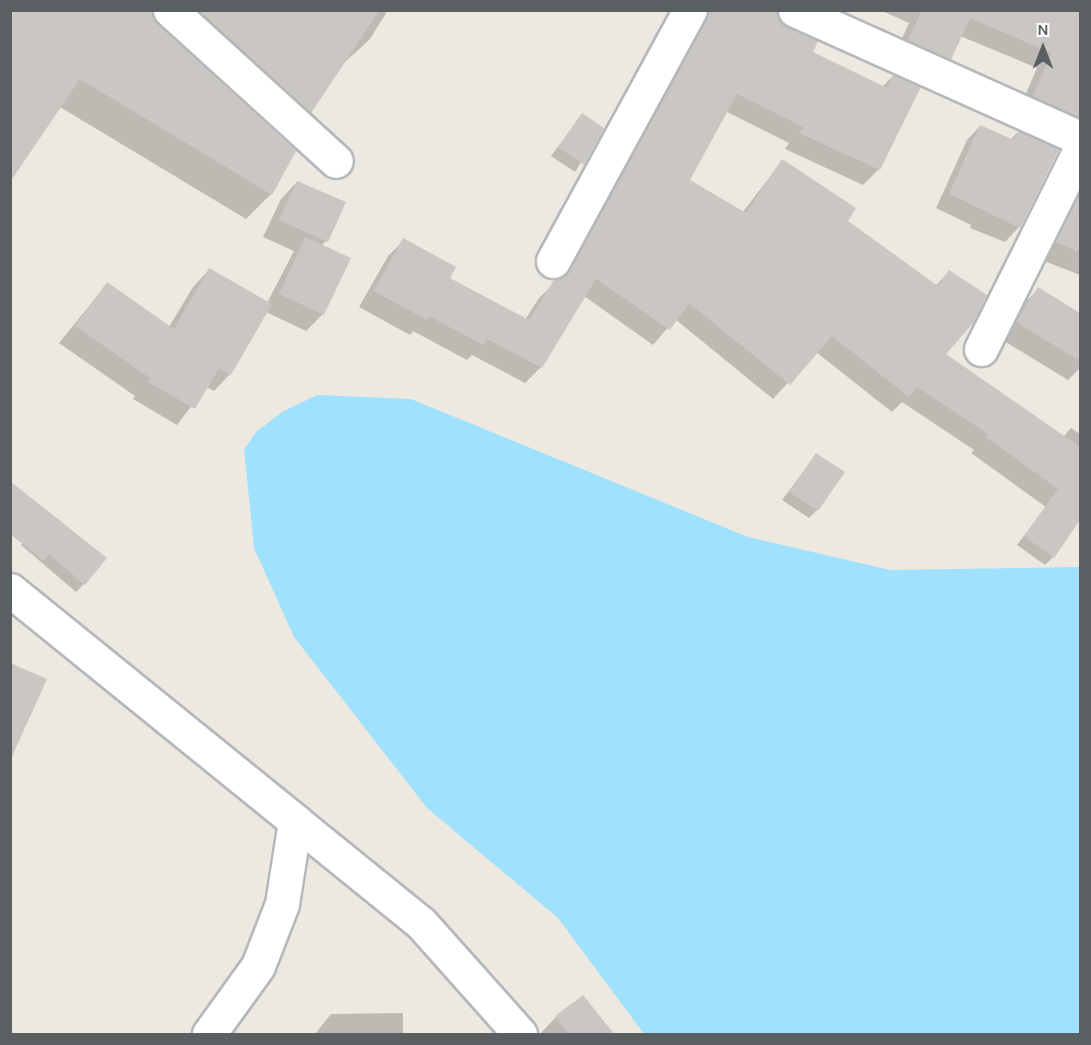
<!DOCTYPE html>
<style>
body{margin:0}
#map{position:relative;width:1091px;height:1045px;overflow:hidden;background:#ede9e1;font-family:Karla,sans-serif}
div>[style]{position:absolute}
.water>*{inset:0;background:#a0e1fe}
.shadow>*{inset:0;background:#0003}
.building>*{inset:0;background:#cac6c1}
.roads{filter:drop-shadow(2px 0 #b4b8bc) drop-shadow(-2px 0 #b4b8bc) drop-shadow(0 2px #b4b8bc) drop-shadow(0 -2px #b4b8bc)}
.minor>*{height:33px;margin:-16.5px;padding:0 16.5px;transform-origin:16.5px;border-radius:16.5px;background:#fff}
span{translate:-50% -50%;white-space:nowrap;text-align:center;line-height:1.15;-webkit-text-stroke:4.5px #fff;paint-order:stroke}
.frame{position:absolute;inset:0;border:12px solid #5a5f62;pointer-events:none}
.north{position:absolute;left:1013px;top:18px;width:60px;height:60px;-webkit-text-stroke:4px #fff;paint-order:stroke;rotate:0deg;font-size:16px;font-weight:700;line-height:24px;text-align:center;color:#5a5f62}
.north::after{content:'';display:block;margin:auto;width:21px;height:27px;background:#5a5f62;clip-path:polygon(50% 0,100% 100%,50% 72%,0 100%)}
</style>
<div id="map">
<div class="water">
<div style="clip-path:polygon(317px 395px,411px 399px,748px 537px,890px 570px,1080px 567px,1080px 1034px,644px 1034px,558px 918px,427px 808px,294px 637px,254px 548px,244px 450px,256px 432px,282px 412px)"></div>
</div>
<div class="shadow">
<div style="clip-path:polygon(10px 10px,388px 10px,370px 39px,344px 63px,310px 112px,285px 137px,153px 20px,271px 194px,246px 219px,60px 107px)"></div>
<div style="clip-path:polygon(698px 10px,777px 10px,778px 21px,816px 42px,811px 52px,882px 87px,893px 76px,879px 169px,863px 185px,785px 149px,789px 143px,725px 111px,688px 181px,742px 213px,782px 161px,846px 222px,935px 286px,949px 272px,944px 354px,1063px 437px,1071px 428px,1080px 434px,1080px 500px,1053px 557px,1045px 565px,1017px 545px,1046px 507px,971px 453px,974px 450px,902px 402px,892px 412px,816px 352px,773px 399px,675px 319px,653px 345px,584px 296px,540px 368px,525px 383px,472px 355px,467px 360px,413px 331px,410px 335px,359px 307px,388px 256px,404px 240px,448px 278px,525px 320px,539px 298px,559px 279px,691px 36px)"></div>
<div style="clip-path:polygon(880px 10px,1080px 10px,1080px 118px,1066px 133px,1018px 112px,1037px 68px,960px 36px,950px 59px,935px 74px,894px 56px,909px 23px)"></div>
<div style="clip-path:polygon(582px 115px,602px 128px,575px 172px,551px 156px)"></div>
<div style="clip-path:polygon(980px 126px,1010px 140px,1018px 132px,1057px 150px,1018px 228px,1005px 242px,970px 228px,971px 225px,936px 208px,967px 140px)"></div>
<div style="clip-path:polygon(297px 182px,326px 241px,321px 246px,349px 259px,322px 315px,306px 331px,266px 312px,230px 374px,214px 391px,206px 387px,177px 425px,133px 399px,135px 396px,59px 343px,107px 284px,169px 327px,193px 287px,209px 270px,267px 303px,294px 251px,263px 237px,281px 199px)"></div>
<div style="clip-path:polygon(1080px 186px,1080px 275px,1039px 259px)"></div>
<div style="clip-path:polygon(1038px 289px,1080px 315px,1080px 368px,1068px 380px,1001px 339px,1022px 306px)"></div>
<div style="clip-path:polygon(816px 455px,817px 510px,809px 518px,782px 500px)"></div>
<div style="clip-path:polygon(40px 520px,84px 584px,76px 592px,21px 545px)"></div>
<div style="clip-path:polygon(403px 1013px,403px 1034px,315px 1034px,331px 1014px)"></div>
<div style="clip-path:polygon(556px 1017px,605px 1034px,540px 1034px)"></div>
</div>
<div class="building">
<div style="clip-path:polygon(10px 10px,152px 10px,157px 24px,296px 151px,272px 195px,80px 79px,10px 182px)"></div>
<div style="clip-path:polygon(198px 10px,380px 10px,311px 113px)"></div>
<div style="clip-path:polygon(709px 10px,776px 10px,787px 27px,818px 41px,813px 52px,887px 88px,893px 75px,921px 87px,880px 170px,799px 133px,803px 127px,737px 94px,690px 180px,746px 213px,782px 159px,856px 208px,848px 221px,938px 286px,949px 270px,987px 295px,974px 322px,946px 354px,1080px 447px,1080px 520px,1054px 558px,1024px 536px,1058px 489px,986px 437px,988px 434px,917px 387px,909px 397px,832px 336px,790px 385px,689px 303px,670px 330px,596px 279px,542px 368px,487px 339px,483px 345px,429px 316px,427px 320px,374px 291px,403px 238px,456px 267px,450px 278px,529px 320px,554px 280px,569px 270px)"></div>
<div style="clip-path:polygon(922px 10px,1080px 10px,1080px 118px,1033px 96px,1051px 53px,970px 18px,951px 60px,908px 40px)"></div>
<div style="clip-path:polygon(582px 113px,604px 128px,584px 165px,558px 147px)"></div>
<div style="clip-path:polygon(980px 125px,1014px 140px,1018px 131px,1059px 149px,1020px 228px,949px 194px)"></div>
<div style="clip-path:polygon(297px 181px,346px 202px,328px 242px,279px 220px)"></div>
<div style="clip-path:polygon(1080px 191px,1080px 252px,1055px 242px)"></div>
<div style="clip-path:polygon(305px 237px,351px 258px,324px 315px,279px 294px)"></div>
<div style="clip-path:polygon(209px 268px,272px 304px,231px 375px,219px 368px,195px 409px,148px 382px,150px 378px,75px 326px,107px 282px,174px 329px)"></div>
<div style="clip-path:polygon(1038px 287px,1080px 313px,1080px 361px,1016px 322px)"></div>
<div style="clip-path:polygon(816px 453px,845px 472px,818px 511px,789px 492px)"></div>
<div style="clip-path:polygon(10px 481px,107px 558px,85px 585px,49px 554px,44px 561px,10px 534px)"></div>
<div style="clip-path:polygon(10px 663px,47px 679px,10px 761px)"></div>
<div style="clip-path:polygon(583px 995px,615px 1035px,570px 1035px,555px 1016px)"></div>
</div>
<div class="roads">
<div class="minor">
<div style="left:170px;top:10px;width:224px;rotate:42.3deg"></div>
<div style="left:795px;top:10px;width:312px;rotate:24.2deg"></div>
<div style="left:553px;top:261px;width:286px;rotate:-61.4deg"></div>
<div style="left:981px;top:349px;width:222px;rotate:-63.6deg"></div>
<div style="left:10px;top:590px;width:367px;rotate:39deg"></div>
<div style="left:295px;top:821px;width:84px;rotate:98.9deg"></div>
<div style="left:282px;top:904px;width:66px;rotate:111.2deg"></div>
<div style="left:258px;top:966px;width:84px;rotate:125.8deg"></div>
<div style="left:295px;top:821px;width:162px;rotate:39deg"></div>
<div style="left:421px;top:923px;width:149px;rotate:48.3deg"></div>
</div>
</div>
<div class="frame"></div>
<div class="north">N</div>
</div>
